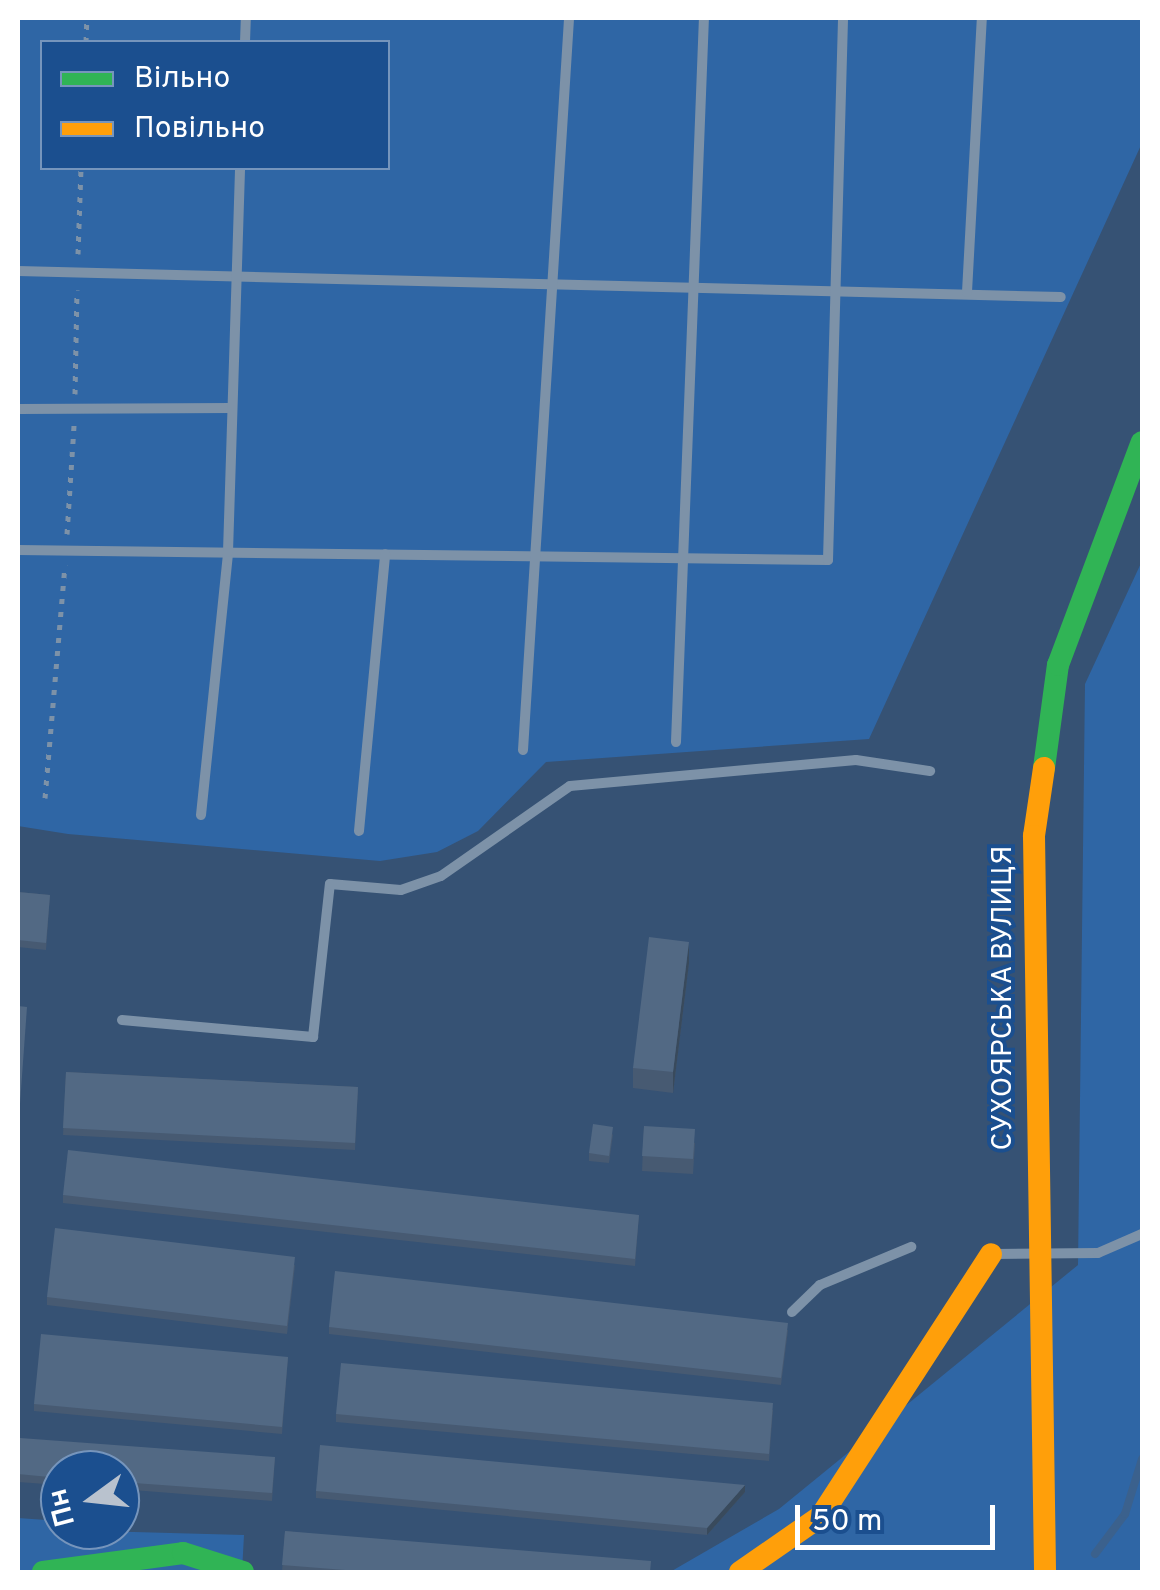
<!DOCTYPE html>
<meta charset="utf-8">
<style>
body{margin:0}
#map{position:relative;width:1160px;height:1590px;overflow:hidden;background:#365274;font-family:Overpass,sans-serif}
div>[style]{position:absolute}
.green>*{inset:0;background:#2f66a5}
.stream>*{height:8px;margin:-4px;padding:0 4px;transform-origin:4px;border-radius:4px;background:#3b618d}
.path>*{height:5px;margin-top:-2.5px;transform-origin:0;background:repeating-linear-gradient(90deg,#7d92a8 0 5px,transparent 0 13px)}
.lane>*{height:10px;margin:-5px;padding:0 5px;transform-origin:5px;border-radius:5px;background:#7d92a8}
.fast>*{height:22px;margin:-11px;padding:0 11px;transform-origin:11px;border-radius:11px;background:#30b455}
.slow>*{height:22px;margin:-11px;padding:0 11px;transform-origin:11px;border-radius:11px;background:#ff9f0a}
.wall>*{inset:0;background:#475a72}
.shaded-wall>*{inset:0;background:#394a5c}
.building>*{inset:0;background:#526984}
span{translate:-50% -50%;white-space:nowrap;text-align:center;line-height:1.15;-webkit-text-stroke:8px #1b4f8f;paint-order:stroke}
.street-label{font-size:28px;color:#fff}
.frame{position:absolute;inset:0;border:20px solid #fff;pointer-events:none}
.legend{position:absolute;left:40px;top:40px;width:350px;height:130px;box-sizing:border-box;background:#1b4f8f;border:2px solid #7695bc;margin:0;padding:12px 18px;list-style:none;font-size:30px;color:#fff}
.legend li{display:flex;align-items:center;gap:20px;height:50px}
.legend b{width:50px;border:2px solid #7695bc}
.north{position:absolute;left:40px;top:1450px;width:100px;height:100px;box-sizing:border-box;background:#1b4f8f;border:2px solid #7695bc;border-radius:50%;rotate:255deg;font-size:28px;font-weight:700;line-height:40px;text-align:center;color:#fff}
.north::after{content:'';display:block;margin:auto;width:35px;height:45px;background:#b9c2ce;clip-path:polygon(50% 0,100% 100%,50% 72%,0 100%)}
.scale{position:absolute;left:795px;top:1505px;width:200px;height:45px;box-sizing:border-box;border:5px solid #fff;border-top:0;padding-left:12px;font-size:30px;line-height:35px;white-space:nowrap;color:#fff;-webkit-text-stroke:8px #1b4f8f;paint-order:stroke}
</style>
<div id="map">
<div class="green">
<div style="clip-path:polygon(evenodd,18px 18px,1142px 18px,1142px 143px,869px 739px,546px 762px,478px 831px,437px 852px,380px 861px,68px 834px,18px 826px,18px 18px,42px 42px,388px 42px,388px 168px,42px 168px,42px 42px)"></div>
<div style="clip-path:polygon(1142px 561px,1142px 1572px,670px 1572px,779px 1509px,1078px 1265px,1085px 684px)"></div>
<div style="clip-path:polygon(18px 1518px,60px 1521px,60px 1530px,244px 1535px,242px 1572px,18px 1572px)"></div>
</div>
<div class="stream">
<div style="left:1095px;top:1554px;width:50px;rotate:-53.1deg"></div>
<div style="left:1125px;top:1514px;width:58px;rotate:-72.8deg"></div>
</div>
<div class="path">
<div style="left:86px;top:42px;width:24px;rotate:-88deg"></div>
<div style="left:78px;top:254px;width:86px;rotate:-88deg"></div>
<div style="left:75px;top:394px;width:104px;rotate:-88.9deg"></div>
<div style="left:67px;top:534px;width:109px;rotate:-86.3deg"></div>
<div style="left:45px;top:798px;width:234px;rotate:-85.1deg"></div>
</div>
<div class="lane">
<div style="left:245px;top:42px;width:24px;rotate:-88deg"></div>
<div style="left:18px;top:271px;width:1043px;rotate:1.43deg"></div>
<div style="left:967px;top:292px;width:274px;rotate:-86.9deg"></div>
<div style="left:18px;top:409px;width:214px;rotate:-0.3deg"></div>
<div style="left:18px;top:550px;width:810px;rotate:0.71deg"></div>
<div style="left:828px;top:560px;width:542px;rotate:-88.41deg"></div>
<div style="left:676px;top:742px;width:725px;rotate:-87.79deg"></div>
<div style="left:523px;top:750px;width:733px;rotate:-86.4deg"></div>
<div style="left:201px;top:815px;width:264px;rotate:-84.1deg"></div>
<div style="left:228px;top:552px;width:384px;rotate:-88.2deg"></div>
<div style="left:359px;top:831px;width:278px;rotate:-84.6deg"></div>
<div style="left:122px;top:1020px;width:192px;rotate:5.1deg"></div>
<div style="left:313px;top:1037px;width:154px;rotate:-83.7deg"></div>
<div style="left:330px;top:884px;width:71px;rotate:4.8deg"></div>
<div style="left:401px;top:890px;width:42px;rotate:-19.3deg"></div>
<div style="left:441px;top:876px;width:157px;rotate:-34.9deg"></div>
<div style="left:570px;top:786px;width:287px;rotate:-5.2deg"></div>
<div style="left:856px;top:760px;width:75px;rotate:8.5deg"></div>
<div style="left:992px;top:1254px;width:106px;rotate:-0.5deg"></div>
<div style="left:1098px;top:1253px;width:48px;rotate:-23.4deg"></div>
<div style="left:792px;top:1312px;width:39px;rotate:-44deg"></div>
<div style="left:820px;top:1285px;width:99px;rotate:-22.7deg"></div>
</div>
<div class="fast">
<div style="left:1044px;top:768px;width:104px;rotate:-82.3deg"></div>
<div style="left:1058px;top:665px;width:238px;rotate:-69.4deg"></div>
<div style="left:43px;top:1572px;width:141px;rotate:-7.7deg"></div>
<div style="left:183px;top:1553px;width:63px;rotate:17.6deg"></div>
</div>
<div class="slow">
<div style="left:1044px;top:768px;width:69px;rotate:98.4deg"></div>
<div style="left:1034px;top:836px;width:736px;rotate:89.14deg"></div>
<div style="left:740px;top:1572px;width:98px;rotate:-34.7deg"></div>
<div style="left:821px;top:1516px;width:312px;rotate:-57deg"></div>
</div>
<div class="wall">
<div style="clip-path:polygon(18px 892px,50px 895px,46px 950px,18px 947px)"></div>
<div style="clip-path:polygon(689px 963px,673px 1093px,633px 1088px,633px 1068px)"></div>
<div style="clip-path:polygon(66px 1072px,358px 1087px,355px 1150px,63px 1135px)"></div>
<div style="clip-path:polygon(644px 1126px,695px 1143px,693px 1174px,642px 1171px)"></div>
<div style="clip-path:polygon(613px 1134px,609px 1163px,589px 1161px,589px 1153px)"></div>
<div style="clip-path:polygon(63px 1195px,639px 1215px,635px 1266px,63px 1203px)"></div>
<div style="clip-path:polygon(295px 1265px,287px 1334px,47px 1305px,47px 1297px)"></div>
<div style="clip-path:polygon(329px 1327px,788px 1330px,781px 1385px,329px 1334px)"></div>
<div style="clip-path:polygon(288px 1357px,282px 1434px,34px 1411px,34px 1404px)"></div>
<div style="clip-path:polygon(773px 1410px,769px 1461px,336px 1422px,336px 1414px)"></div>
<div style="clip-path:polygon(275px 1457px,272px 1501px,120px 1489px,120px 1470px,60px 1470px,60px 1485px,18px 1482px,18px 1465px)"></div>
<div style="clip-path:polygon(316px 1491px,745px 1492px,707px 1535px,316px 1498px)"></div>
<div style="clip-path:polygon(285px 1531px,651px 1572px,282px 1572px)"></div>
</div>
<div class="shaded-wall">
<div style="clip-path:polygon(689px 942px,689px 963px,673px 1093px,673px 1072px)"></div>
<div style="clip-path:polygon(745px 1485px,745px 1492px,707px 1535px,707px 1528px)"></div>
</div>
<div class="building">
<div style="clip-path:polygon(18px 892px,50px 895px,46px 943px,18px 940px)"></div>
<div style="clip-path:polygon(649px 937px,689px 942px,673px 1072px,633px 1068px)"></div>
<div style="clip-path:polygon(18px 1006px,27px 1007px,18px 1131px)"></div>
<div style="clip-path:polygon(66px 1072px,358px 1087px,355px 1143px,63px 1128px)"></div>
<div style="clip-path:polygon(593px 1124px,613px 1127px,609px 1156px,589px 1153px)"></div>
<div style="clip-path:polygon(644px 1126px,695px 1129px,693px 1159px,642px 1156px)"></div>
<div style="clip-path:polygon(68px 1150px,639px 1215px,635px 1259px,63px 1195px)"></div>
<div style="clip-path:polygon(55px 1228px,295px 1257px,287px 1326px,47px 1297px)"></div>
<div style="clip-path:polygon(335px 1271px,788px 1323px,781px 1378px,329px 1327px)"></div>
<div style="clip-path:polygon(41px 1334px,288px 1357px,282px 1427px,34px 1404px)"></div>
<div style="clip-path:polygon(341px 1363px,773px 1403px,769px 1454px,336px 1414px)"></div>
<div style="clip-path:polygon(20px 1438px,275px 1457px,272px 1493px,120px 1482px,120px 1470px,60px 1470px,60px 1478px,18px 1474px)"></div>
<div style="clip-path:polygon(320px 1445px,745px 1485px,707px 1528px,316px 1491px)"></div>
<div style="clip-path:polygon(285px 1531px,651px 1561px,650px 1572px,370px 1572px,282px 1565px)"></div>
</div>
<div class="street-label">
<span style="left:1004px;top:998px;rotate:-90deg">СУХОЯРСЬКА ВУЛИЦЯ</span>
</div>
<div class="frame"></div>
<ul class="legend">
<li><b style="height:12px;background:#30b455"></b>Вільно</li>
<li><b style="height:12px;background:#ff9f0a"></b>Повільно</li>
</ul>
<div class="north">Пн</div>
<div class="scale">50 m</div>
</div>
